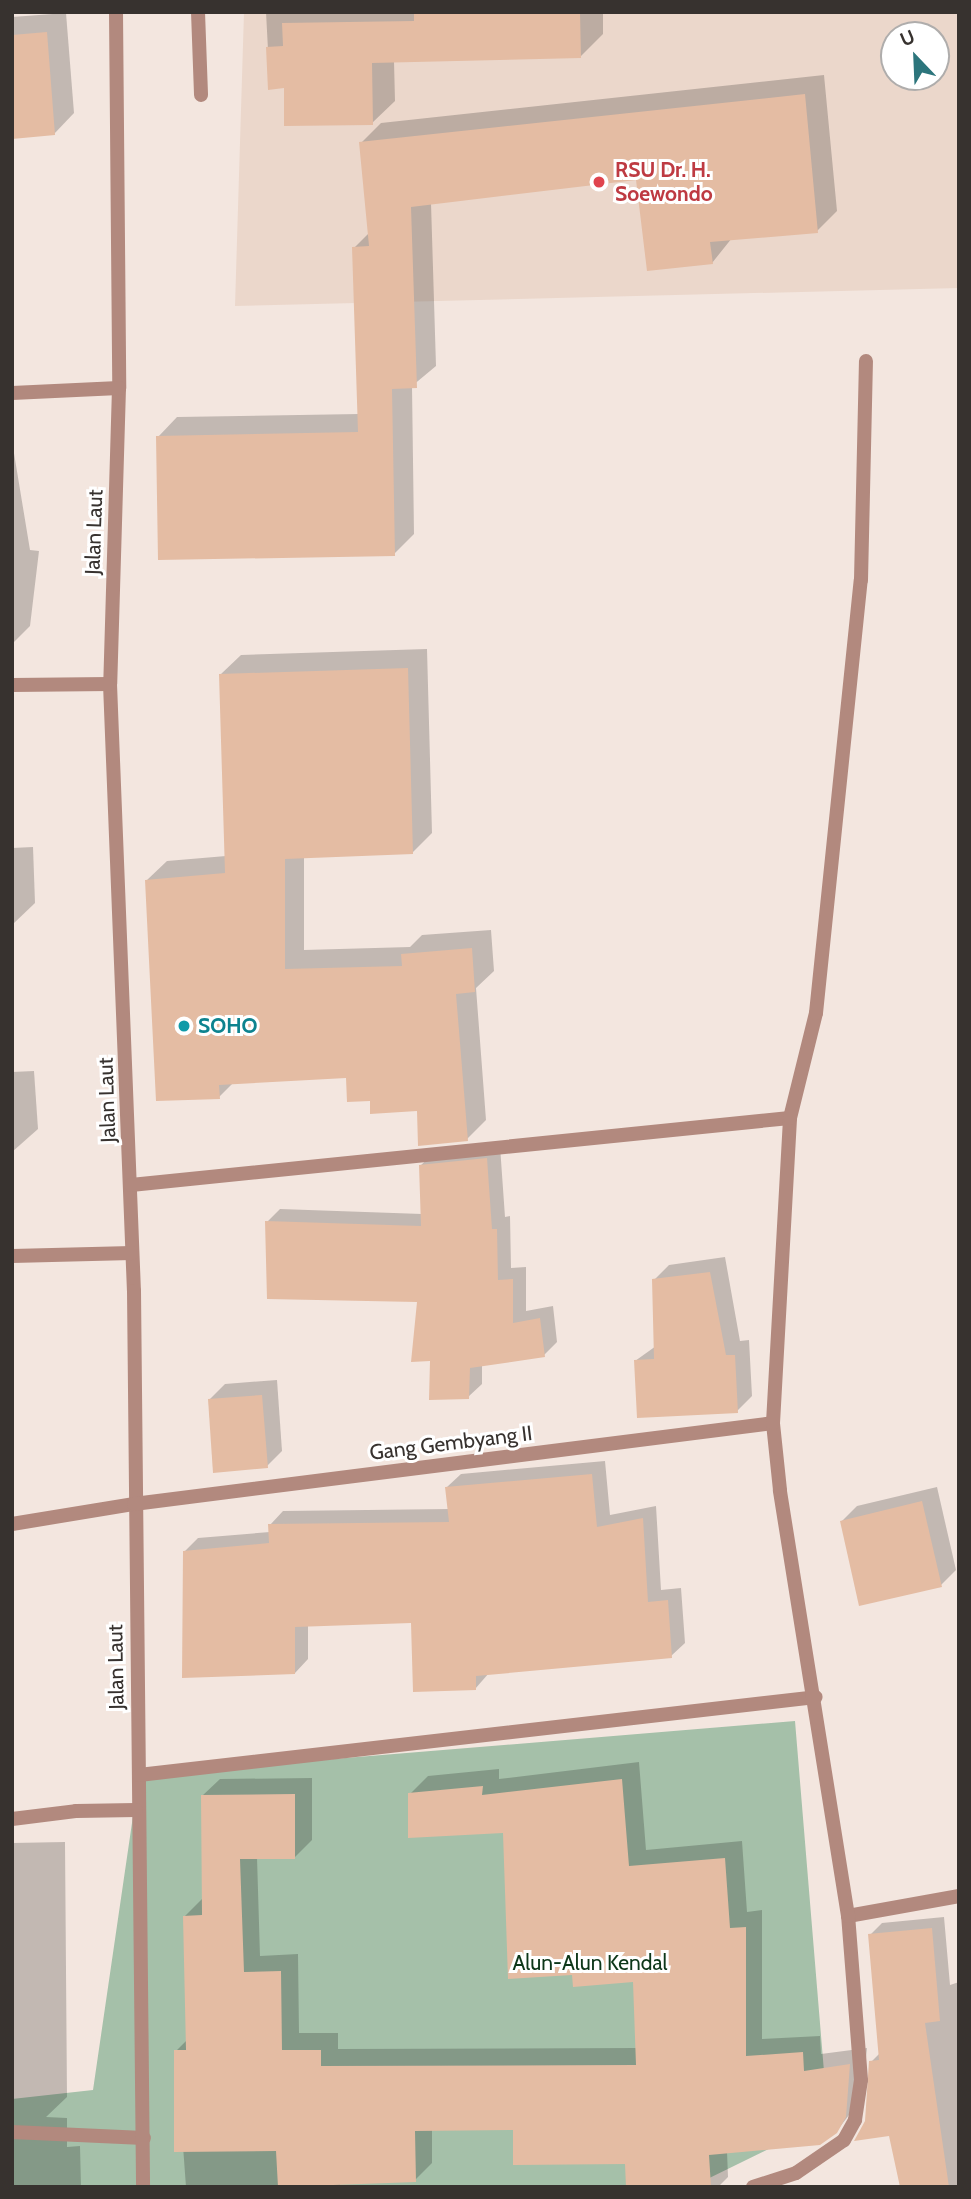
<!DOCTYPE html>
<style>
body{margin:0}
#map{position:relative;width:971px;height:2199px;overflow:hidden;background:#f3e6df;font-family:Cabin,sans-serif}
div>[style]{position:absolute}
.built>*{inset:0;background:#ebd7cb}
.green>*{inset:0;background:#a5c0a9}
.shadow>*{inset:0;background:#0003}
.building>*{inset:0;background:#e4bca3}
.service>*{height:14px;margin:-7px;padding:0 7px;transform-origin:7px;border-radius:7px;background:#b2897e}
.minor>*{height:14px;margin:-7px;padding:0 7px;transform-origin:7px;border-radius:7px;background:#b2897e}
.dots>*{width:19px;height:19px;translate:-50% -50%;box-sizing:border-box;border:4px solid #fff;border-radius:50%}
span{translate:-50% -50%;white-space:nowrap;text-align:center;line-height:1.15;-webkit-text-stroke:6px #fff;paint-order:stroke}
.health-label{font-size:21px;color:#be3a42;font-weight:700}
.left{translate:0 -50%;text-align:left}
.street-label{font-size:21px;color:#37322f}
.culture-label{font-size:21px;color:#0d838f;font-weight:700}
.park-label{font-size:21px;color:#0d3719}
.frame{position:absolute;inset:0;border:14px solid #37322f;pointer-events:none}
.north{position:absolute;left:880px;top:21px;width:70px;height:70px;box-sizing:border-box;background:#fff;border:2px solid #afadac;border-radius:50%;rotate:337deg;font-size:19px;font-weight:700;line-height:28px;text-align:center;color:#37322f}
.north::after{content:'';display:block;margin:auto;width:24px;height:32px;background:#2c757c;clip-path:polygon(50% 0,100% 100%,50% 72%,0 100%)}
</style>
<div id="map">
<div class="built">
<div style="clip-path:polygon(evenodd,244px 12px,959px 12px,959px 288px,235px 306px,244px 12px,894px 35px,936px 35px,936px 77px,894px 77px,894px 35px)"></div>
</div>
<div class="green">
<div style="clip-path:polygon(795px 1721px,828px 2120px,691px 2187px,12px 2187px,12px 2099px,93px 2090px,139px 1775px)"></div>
</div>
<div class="shadow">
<div style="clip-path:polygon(266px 12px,603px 12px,603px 34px,581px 56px,394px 61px,395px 101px,372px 123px,285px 86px,270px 88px)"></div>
<div style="clip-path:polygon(66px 13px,74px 113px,54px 134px,12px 137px,12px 17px)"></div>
<div style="clip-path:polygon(824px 75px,837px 211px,817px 231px,732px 238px,712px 263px,638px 178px,431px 203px,436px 366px,412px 386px,414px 534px,394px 554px,158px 437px,177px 417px,359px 414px,354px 248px,370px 232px,361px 143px,381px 123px)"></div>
<div style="clip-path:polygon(959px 92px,959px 156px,957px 94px)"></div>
<div style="clip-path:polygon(12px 441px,30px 550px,39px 551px,30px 626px,12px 644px)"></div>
<div style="clip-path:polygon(427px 649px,432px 833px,412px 853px,304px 856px,304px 950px,410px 947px,422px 935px,491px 930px,494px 971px,476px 988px,486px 1120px,467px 1139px,419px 1109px,372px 1099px,348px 1076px,234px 1082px,219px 1097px,147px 880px,167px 861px,226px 856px,221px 674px,241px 655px)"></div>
<div style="clip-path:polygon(33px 847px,35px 903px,12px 925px,12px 848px)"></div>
<div style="clip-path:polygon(34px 1071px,38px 1129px,12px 1152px,12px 1072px)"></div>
<div style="clip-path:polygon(500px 1146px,505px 1217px,510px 1216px,511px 1268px,526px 1267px,526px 1311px,553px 1306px,557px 1342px,544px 1355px,482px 1365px,482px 1384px,468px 1397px,431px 1359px,419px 1301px,267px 1222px,280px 1209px,422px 1214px,420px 1166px,434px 1153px)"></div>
<div style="clip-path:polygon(725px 1257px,740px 1341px,749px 1340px,752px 1396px,737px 1411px,635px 1361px,656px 1346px,654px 1280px,669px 1265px)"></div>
<div style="clip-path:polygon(277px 1380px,282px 1451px,267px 1466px,210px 1399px,225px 1384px)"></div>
<div style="clip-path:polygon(605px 1461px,610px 1515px,656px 1506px,661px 1590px,681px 1588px,685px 1643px,671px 1656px,489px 1673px,475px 1689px,413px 1622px,308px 1625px,308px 1659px,295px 1673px,184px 1552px,198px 1538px,270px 1532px,270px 1525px,283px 1511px,450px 1509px,447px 1487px,461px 1474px)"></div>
<div style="clip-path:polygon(937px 1487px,956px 1570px,941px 1585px,842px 1521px,857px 1506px)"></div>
<div style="clip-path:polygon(639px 1762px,646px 1850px,742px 1841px,747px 1912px,762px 1910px,762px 2039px,820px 2036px,821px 2054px,867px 2048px,862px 2098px,836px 2132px,727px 2151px,728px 2177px,718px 2187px,627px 2187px,626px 2162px,515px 2129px,432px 2129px,432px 2163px,415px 2180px,340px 2181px,340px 2187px,186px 2187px,176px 2051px,188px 2039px,185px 1916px,202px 1899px,202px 1796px,220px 1779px,312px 1778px,312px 1840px,295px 1857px,257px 1857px,260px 1956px,298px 1954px,299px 2033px,338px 2033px,338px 2049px,637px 2048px,634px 1980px,574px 1973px,505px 1831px,410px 1794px,428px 1776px,499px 1769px,499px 1779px)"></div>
<div style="clip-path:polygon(65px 1842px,67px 2097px,46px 2117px,67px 2118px,67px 2147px,80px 2146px,81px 2187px,12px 2187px,12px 1843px)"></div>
<div style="clip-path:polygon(944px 1917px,950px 1985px,959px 1982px,959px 2187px,901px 2187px,891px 2134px,866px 2122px,871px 2062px,880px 2053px,870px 1935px,882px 1923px)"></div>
</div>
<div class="building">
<div style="clip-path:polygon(414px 12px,580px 12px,581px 58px,372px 63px,373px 125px,284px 126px,284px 88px,268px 90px,266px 47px,283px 46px,282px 23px,414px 21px)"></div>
<div style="clip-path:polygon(47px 32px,55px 135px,12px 139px,12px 35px)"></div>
<div style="clip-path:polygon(805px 94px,818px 233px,710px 242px,713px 264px,647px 271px,636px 180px,411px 207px,417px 388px,392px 389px,395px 556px,158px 560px,156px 436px,358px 432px,352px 247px,369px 246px,359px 142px)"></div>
<div style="clip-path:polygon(408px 668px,413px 854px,285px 859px,285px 969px,402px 966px,401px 954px,472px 948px,475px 992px,456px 994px,468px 1141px,418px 1146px,417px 1111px,370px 1114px,370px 1101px,347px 1102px,346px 1078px,219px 1085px,220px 1099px,156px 1101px,145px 880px,225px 873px,219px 674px)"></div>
<div style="clip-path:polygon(487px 1158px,492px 1229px,497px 1229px,498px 1280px,513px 1279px,513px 1323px,540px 1318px,545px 1357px,470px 1368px,469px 1399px,429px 1400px,430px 1361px,411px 1362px,417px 1302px,267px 1299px,265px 1221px,421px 1226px,419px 1165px)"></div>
<div style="clip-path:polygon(710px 1272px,726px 1355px,735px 1355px,738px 1413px,637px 1418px,634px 1360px,654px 1359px,652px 1279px)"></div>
<div style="clip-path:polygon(262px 1395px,268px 1468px,213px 1473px,208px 1399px)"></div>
<div style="clip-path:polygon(592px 1474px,597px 1527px,643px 1518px,648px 1602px,668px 1600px,672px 1658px,476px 1676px,476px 1690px,413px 1692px,411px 1623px,295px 1627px,295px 1674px,182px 1678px,183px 1551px,269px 1543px,268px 1524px,449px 1522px,445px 1487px)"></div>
<div style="clip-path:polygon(922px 1501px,942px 1587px,859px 1606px,840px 1521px)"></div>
<div style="clip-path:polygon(622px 1779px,629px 1866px,725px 1858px,730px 1928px,746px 1927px,746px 2056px,803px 2052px,804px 2071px,850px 2064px,846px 2117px,837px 2133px,820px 2145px,709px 2155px,711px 2187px,626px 2187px,625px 2164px,513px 2165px,513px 2130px,415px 2131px,416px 2182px,278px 2187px,276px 2151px,174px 2152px,174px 2050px,186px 2050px,183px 1916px,202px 1915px,201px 1795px,295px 1794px,295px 1859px,240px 1859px,244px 1972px,281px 1971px,282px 2050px,321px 2050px,321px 2066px,636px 2065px,633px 1982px,573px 1987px,572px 1975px,508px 1979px,503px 1833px,408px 1838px,408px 1793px,483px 1786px,482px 1795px)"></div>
<div style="clip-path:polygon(932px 1928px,940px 2021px,925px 2023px,949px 2187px,900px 2187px,889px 2136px,854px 2141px,865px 2121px,869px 2061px,879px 2060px,868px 1934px)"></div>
</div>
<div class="service">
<div style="left:198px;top:12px;width:83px;rotate:87.9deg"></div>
<div style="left:12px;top:2132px;width:132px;rotate:2.6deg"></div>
</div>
<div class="minor">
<div style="left:116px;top:12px;width:376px;rotate:89.5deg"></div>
<div style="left:119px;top:388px;width:296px;rotate:91.7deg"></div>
<div style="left:110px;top:684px;width:607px;rotate:87.74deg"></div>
<div style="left:134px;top:1291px;width:896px;rotate:89.42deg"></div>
<div style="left:12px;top:393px;width:107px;rotate:-2.7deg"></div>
<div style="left:12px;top:685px;width:98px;rotate:-0.6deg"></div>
<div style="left:131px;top:1185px;width:662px;rotate:-5.81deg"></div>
<div style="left:12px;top:1256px;width:120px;rotate:-1.4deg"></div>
<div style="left:12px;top:1524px;width:124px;rotate:-9.3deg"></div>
<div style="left:134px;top:1504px;width:644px;rotate:-7.22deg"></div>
<div style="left:139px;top:1775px;width:681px;rotate:-6.57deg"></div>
<div style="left:12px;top:1819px;width:64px;rotate:-7.1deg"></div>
<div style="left:76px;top:1811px;width:60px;rotate:-1deg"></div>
<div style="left:848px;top:1916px;width:113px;rotate:-10.2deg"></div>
<div style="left:753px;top:2187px;width:45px;rotate:-18deg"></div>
<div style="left:796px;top:2173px;width:58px;rotate:-34.5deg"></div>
<div style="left:844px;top:2140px;width:23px;rotate:-61deg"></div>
<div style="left:855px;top:2120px;width:40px;rotate:-81.5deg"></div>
<div style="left:861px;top:2080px;width:165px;rotate:-94.5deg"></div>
<div style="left:848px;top:1916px;width:431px;rotate:-99.1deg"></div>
<div style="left:780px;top:1490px;width:67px;rotate:-96deg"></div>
<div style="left:773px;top:1423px;width:305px;rotate:-86.8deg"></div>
<div style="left:790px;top:1118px;width:108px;rotate:-76.1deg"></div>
<div style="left:816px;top:1013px;width:435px;rotate:-84.1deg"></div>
<div style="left:861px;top:580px;width:219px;rotate:-88.7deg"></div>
</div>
<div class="dots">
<div style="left:599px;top:182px;background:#e0444e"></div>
<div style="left:184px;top:1026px;background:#0f9aa8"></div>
</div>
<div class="health-label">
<span class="left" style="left:615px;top:182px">RSU Dr. H.<br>Soewondo</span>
</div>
<div class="street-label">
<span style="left:94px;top:532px;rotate:-88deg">Jalan Laut</span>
<span style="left:107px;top:1100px;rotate:-92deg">Jalan Laut</span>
<span style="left:451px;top:1443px;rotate:-7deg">Gang Gembyang II</span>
<span style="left:116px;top:1667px;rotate:-91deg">Jalan Laut</span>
</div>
<div class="culture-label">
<span class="left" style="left:198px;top:1026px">SOHO</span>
</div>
<div class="park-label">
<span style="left:590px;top:1963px">Alun-Alun Kendal</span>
</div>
<div class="frame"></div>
<div class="north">U</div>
</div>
